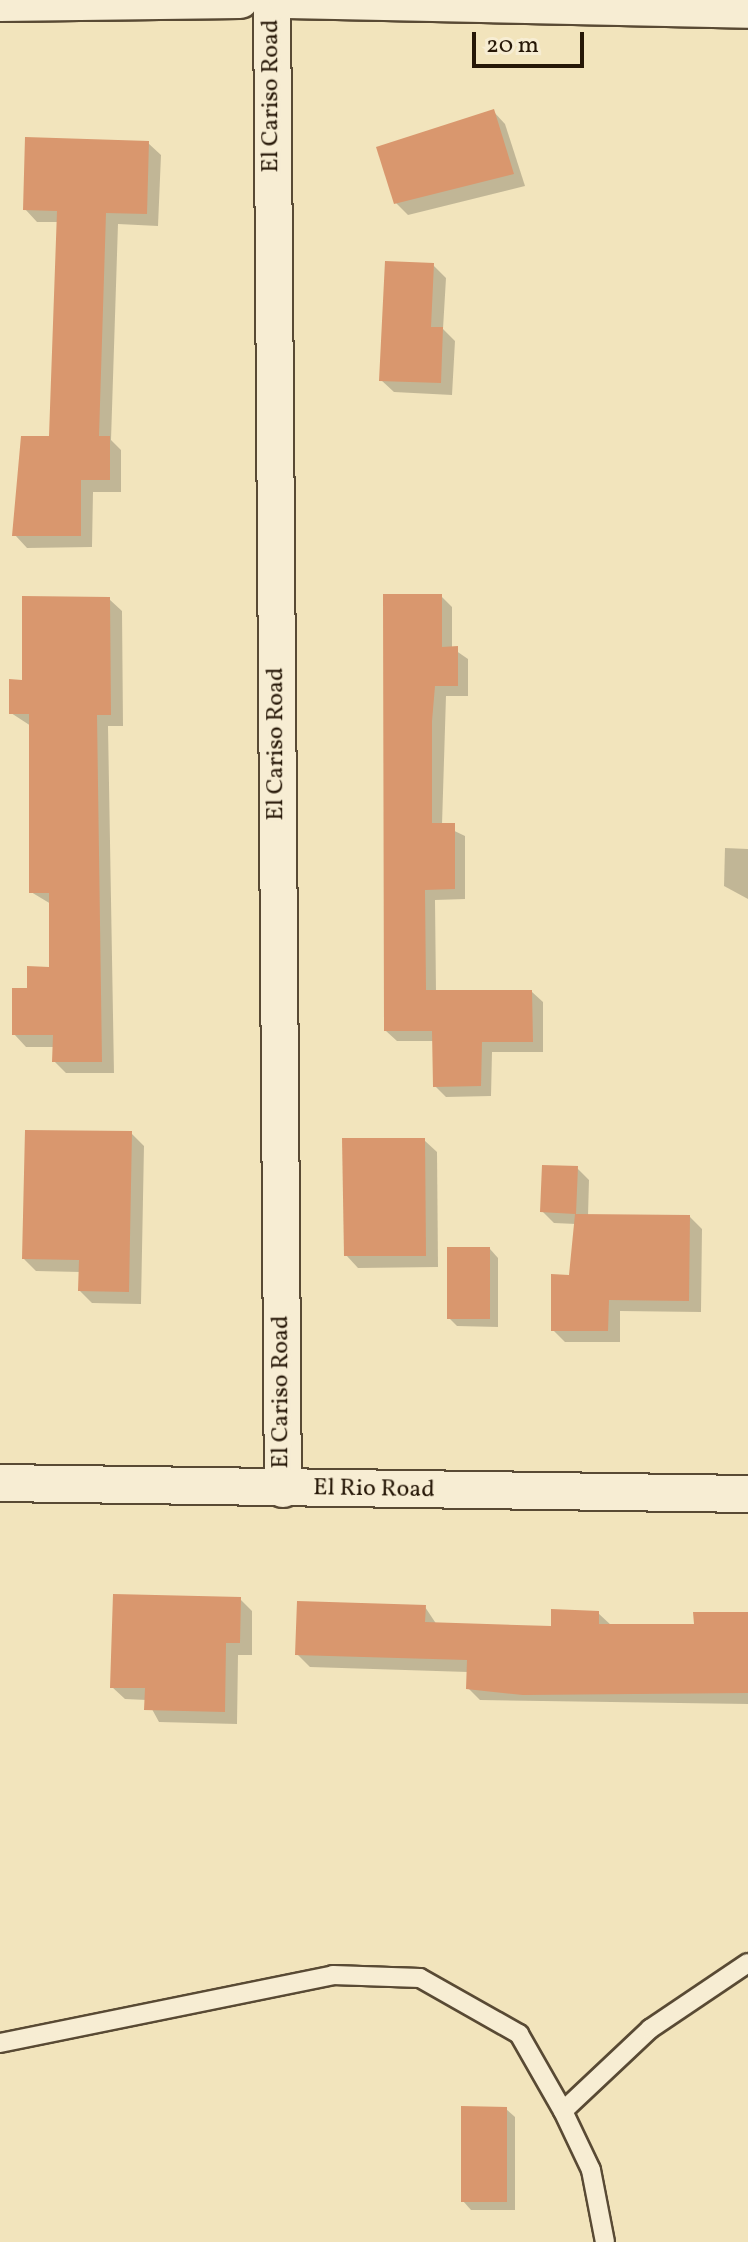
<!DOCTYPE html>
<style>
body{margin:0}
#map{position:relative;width:748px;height:2242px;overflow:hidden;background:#f2e4bc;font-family:Vollkorn,serif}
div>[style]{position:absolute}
.shadow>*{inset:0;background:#0003}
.building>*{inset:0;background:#d9976e}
.roads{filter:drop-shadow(2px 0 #594a34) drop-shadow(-2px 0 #594a34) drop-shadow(0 2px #594a34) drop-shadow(0 -2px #594a34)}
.service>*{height:18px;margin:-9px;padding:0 9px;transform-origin:9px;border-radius:9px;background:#f7edd3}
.minor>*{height:36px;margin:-18px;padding:0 18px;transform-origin:18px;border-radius:18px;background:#f7edd3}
span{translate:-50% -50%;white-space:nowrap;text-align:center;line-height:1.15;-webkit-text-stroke:6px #f7edd3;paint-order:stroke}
.street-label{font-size:24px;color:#261707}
.scale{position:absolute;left:472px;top:32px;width:112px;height:36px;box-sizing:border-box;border:4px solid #261707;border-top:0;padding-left:10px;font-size:24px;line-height:28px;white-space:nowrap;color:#261707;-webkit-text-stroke:6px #f7edd3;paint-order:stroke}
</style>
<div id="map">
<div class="shadow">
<div style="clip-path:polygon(493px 111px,505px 124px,525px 186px,408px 215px,396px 203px)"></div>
<div style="clip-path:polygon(148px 143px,161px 155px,158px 226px,118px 224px,111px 440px,121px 450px,121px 492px,93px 492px,92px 547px,27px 548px,15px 535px,51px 438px,59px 222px,37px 222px,25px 209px)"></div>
<div style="clip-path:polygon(433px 265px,446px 278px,443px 329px,455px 341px,452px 395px,394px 392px,381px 380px)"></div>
<div style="clip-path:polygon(441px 596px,452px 607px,452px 648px,468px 659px,468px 696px,446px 696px,442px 825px,465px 836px,465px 899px,435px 900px,436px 992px,532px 992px,543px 1002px,543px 1052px,492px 1052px,491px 1096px,446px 1097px,435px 1086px,434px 1041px,397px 1041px,386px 1031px)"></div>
<div style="clip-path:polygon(109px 599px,122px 611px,123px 726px,108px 726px,114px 1073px,66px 1073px,54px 1061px,54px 1047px,26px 1047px,14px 1034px,29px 990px,51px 969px,51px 904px,31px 892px,31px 726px,11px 713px,24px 682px)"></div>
<div style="clip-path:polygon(725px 848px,748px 849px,748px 899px,724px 886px)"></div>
<div style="clip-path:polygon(131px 1133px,144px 1146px,141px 1304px,92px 1303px,80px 1291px,80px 1272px,36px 1271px,24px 1259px)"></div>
<div style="clip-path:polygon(424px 1140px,437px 1152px,438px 1267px,358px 1268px,346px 1255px)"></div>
<div style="clip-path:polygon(577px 1168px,589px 1180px,588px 1216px,690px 1217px,702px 1229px,701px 1312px,620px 1311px,620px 1342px,565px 1342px,553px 1330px,571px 1277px,576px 1224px,554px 1223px,542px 1211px)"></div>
<div style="clip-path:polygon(490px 1249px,498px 1258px,498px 1327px,457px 1326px,449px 1318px)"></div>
<div style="clip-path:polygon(240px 1599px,252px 1611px,252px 1655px,238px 1655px,237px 1724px,159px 1722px,147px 1700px,125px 1699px,112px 1687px)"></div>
<div style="clip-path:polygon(425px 1607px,437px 1625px,553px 1628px,598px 1613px,612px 1626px,696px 1626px,748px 1614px,748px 1704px,480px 1700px,468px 1688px,468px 1672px,310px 1667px,297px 1654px)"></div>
<div style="clip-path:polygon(506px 2109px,515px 2117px,515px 2210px,471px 2210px,463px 2201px)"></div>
</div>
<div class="building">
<div style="clip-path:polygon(494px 109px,514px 174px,394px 204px,376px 147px)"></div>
<div style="clip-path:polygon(25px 137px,149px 141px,147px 214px,106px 213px,99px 436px,110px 436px,110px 480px,81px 480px,81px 536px,12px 536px,21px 436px,49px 436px,57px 211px,23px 210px)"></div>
<div style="clip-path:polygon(385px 261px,434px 263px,431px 327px,443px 327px,441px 383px,379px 381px)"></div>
<div style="clip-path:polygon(383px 594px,442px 594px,442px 647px,458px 646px,458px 686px,435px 686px,432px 721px,432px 823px,455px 823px,455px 889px,425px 890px,426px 990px,532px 990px,533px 1042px,482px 1042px,481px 1086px,433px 1087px,432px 1031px,384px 1031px)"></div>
<div style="clip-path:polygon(22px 596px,110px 597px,111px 715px,97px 715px,102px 1062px,52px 1062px,53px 1035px,12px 1035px,12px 988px,27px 988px,27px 966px,49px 967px,49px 893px,29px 893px,29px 714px,9px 714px,9px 679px,22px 680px)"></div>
<div style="clip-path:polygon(25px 1130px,132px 1131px,129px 1292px,78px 1291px,79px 1260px,22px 1259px)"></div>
<div style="clip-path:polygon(342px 1138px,425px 1138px,426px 1256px,344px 1256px)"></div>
<div style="clip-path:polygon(542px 1165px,578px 1166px,576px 1214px,690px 1215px,689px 1301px,609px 1300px,608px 1331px,551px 1331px,551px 1274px,569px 1275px,575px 1214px,540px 1212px)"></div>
<div style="clip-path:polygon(447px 1247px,490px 1247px,490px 1319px,447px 1319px)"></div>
<div style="clip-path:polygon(113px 1594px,241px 1597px,240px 1643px,226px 1643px,225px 1712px,144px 1710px,145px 1688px,110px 1688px)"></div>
<div style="clip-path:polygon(297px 1601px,426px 1605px,425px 1622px,551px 1626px,551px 1609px,599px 1611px,599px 1624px,694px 1624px,693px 1612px,748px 1612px,748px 1693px,523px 1695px,466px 1689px,467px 1660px,295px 1655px)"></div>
<div style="clip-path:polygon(461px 2106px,507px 2107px,507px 2202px,461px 2202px)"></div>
</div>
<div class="roads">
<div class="service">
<div style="left:0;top:2043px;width:340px;rotate:-11.5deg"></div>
<div style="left:333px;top:1975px;width:87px;rotate:2deg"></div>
<div style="left:420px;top:1978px;width:114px;rotate:29.5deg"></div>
<div style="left:519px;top:2034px;width:89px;rotate:60.3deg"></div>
<div style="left:563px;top:2111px;width:120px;rotate:-43.3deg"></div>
<div style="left:650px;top:2029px;width:118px;rotate:-34deg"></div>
<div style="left:563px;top:2111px;width:65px;rotate:64.6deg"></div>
<div style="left:591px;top:2170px;width:73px;rotate:79deg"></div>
</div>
<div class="minor">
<div style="left:272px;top:0;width:1489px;rotate:89.58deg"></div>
<div style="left:287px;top:0;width:461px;rotate:1.2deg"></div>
<div style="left:0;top:3px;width:240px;rotate:-0.7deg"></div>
<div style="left:0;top:1483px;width:748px;rotate:0.84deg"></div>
</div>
</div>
<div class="street-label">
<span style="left:272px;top:96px;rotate:-90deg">El Cariso Road</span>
<span style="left:277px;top:744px;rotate:-90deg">El Cariso Road</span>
<span style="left:282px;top:1392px;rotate:-90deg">El Cariso Road</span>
<span style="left:374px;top:1490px;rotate:1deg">El Rio Road</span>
</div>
<div class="scale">20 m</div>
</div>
